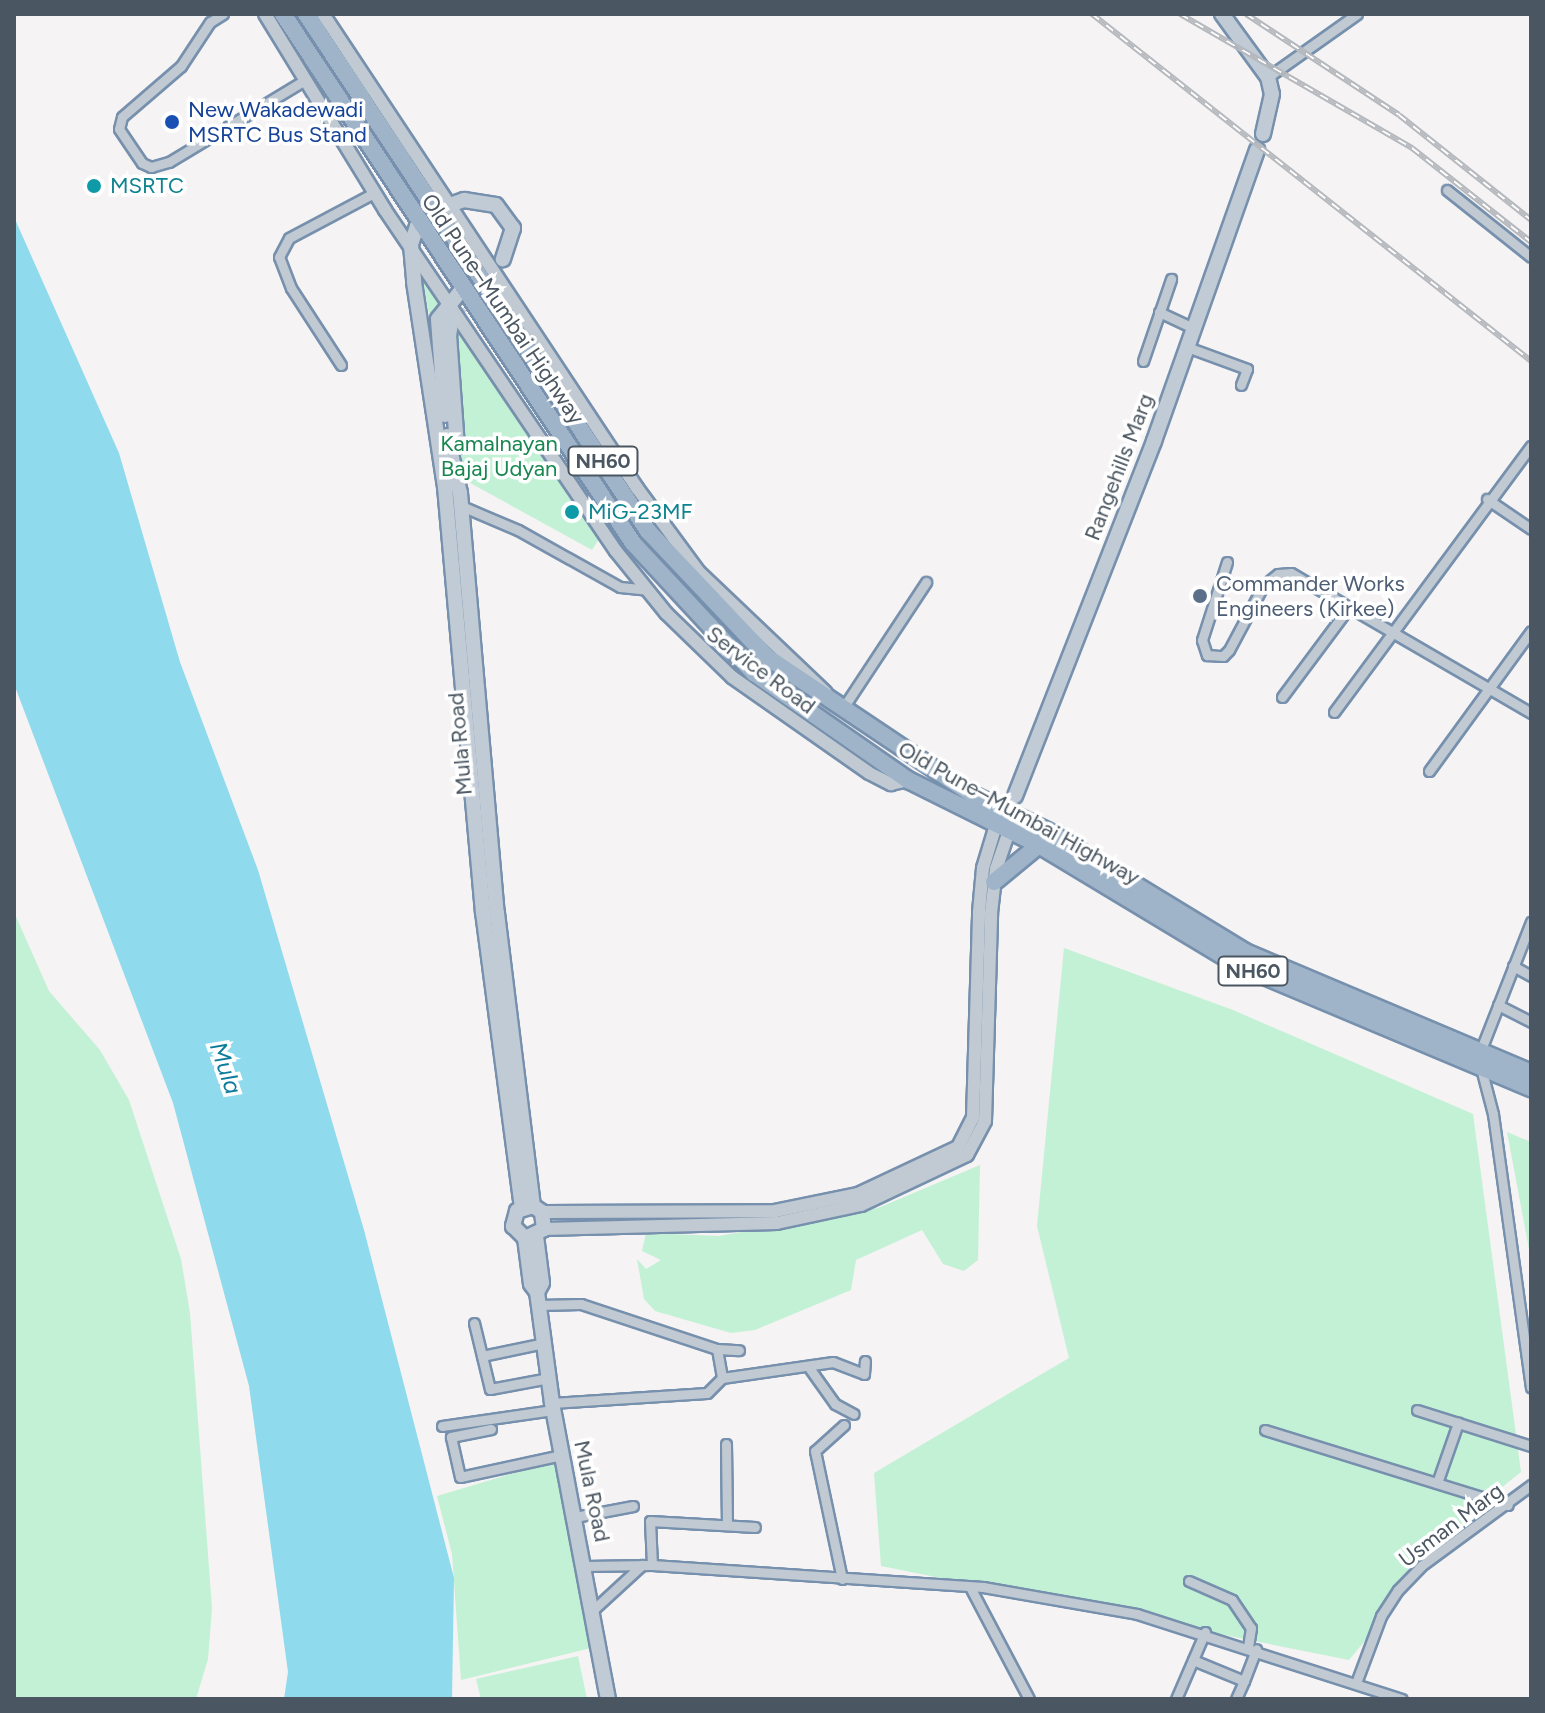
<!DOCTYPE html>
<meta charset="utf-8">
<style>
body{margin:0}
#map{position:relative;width:1545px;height:1713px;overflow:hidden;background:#f5f3f3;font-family:Figtree,sans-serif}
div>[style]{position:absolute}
.green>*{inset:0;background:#c3f1d5}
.water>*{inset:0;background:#90daee}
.secondary-tunnel>*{height:14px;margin-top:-7px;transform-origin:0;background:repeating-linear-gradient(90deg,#caccce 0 14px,transparent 0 21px)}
.roads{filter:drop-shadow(2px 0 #7690ad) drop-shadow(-2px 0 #7690ad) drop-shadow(0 2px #7690ad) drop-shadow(0 -2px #7690ad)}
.minor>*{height:9px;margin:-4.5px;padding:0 4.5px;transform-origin:4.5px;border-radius:4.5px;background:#c1cad2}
.tertiary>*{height:12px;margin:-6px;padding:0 6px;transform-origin:6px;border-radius:6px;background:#c1cad2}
.secondary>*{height:14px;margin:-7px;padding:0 7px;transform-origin:7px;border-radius:7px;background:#c1cbd6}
.trunk>*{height:16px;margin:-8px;padding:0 8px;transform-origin:8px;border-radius:8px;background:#9fb4c9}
.rail>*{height:6px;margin-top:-3px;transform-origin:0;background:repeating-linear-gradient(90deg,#fff 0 9px,#b5b8bd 0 18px);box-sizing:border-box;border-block:2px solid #b5b8bd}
.dots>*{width:22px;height:22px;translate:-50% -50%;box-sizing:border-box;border:4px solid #fff;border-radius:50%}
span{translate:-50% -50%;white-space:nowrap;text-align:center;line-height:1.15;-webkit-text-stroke:7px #fff;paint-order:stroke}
.shield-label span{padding:2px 6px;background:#fff;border:2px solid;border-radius:6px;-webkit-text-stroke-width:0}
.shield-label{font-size:20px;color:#4a5661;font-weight:700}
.transit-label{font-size:22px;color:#164399}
.left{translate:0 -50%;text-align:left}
.culture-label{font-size:22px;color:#0d838f}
.street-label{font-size:22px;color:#4a5661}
.park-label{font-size:22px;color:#17864f}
.service-label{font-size:22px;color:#4e5e75}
.water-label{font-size:24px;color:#0c7c9b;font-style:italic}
.frame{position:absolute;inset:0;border:16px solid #4a5661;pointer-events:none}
</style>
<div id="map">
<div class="green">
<div style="clip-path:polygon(420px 263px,442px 296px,430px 320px)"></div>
<div style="clip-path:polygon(455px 324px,601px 536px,592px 550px,463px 479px)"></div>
<div style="clip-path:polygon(14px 912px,49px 991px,100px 1050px,129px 1100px,181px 1259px,190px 1313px,212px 1608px,208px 1659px,196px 1699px,14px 1699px)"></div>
<div style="clip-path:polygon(1064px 948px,1233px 1010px,1473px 1114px,1521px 1472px,1471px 1512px,1349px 1660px,881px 1566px,874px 1473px,1069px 1358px,1037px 1226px)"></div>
<div style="clip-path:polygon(1507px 1132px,1531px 1142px,1531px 1260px)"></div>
<div style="clip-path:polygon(980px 1165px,978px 1260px,964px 1271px,943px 1264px,922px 1230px,856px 1260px,851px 1290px,755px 1330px,731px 1333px,655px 1311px,644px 1299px,637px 1259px,646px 1269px,661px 1260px,642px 1251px,646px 1233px,719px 1236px,878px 1208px)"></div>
<div style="clip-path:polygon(558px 1460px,591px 1648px,461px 1680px,452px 1554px,437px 1496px)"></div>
<div style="clip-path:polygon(578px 1656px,587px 1699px,481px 1699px,476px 1679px)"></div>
</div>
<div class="water">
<div style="clip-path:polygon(14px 217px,119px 453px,180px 662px,258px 870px,364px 1230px,454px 1578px,452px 1699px,284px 1699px,288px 1672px,249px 1386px,173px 1103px,14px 684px)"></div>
</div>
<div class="secondary-tunnel">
<div style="left:452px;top:317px;width:77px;rotate:-48.7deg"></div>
</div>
<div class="roads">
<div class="minor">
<div style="left:223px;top:14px;width:15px;rotate:148deg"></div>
<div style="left:210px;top:22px;width:53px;rotate:123.4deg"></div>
<div style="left:181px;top:66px;width:78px;rotate:139.2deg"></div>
<div style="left:122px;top:117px;width:12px;rotate:104deg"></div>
<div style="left:119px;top:129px;width:41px;rotate:55.9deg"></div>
<div style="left:142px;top:163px;width:10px;rotate:24deg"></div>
<div style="left:151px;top:167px;width:19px;rotate:-16deg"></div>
<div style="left:169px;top:162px;width:159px;rotate:-31.1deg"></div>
<div style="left:1268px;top:77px;width:109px;rotate:-35.3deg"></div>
<div style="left:1447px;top:190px;width:107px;rotate:38.6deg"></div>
<div style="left:1159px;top:312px;width:38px;rotate:25deg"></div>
<div style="left:1187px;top:347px;width:64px;rotate:20.1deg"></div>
<div style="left:1247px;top:369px;width:17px;rotate:111deg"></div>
<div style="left:1143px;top:361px;width:87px;rotate:-71.1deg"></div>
<div style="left:341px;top:365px;width:92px;rotate:-123deg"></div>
<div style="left:291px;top:288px;width:33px;rotate:-111deg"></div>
<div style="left:279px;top:257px;width:21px;rotate:-62deg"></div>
<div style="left:289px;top:238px;width:96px;rotate:-27.9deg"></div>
<div style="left:1487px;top:499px;width:53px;rotate:34.3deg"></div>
<div style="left:459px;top:505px;width:64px;rotate:23deg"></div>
<div style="left:518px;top:530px;width:117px;rotate:29.2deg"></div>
<div style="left:620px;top:587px;width:27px;rotate:6deg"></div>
<div style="left:1227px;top:562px;width:82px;rotate:107.8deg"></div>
<div style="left:1202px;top:640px;width:16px;rotate:72deg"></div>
<div style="left:1207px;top:655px;width:16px;rotate:4deg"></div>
<div style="left:1223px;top:656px;width:8px;rotate:-45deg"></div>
<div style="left:1229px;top:650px;width:72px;rotate:-62deg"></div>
<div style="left:1263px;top:586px;width:19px;rotate:-39deg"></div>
<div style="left:1278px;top:574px;width:13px;rotate:-4deg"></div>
<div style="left:1291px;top:573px;width:67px;rotate:30.4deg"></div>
<div style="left:1282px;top:697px;width:112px;rotate:-53.3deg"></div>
<div style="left:1349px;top:607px;width:211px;rotate:30.2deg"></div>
<div style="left:843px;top:708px;width:151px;rotate:-56.6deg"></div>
<div style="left:1334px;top:712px;width:331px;rotate:-53.5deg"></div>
<div style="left:1429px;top:771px;width:173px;rotate:-53.9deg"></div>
<div style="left:1513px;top:966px;width:21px;rotate:29deg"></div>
<div style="left:1498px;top:1005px;width:37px;rotate:27deg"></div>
<div style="left:1480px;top:1052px;width:140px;rotate:-68.6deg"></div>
<div style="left:1481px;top:1068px;width:48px;rotate:75.4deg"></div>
<div style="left:1493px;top:1114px;width:276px;rotate:82.1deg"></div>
<div style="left:539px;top:1305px;width:42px;rotate:-1.4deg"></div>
<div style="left:581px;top:1304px;width:143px;rotate:18.3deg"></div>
<div style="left:717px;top:1349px;width:29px;rotate:80deg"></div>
<div style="left:474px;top:1323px;width:68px;rotate:76.4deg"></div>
<div style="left:490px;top:1389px;width:60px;rotate:-10.6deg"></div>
<div style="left:717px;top:1349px;width:22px;rotate:3deg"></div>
<div style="left:482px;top:1356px;width:63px;rotate:-11.8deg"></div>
<div style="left:810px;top:1369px;width:43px;rotate:54.5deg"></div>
<div style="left:835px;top:1404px;width:21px;rotate:28deg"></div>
<div style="left:552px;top:1403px;width:155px;rotate:-3.7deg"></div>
<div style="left:707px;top:1393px;width:21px;rotate:-45deg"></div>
<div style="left:722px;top:1378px;width:112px;rotate:-8.2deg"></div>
<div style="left:833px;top:1362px;width:33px;rotate:21deg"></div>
<div style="left:864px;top:1374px;width:13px;rotate:-86deg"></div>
<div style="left:1417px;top:1410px;width:120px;rotate:17.5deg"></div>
<div style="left:442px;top:1426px;width:112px;rotate:-8.2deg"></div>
<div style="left:491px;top:1429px;width:41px;rotate:168.7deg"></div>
<div style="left:451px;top:1437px;width:41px;rotate:77.3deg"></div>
<div style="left:460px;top:1477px;width:104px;rotate:-12.2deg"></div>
<div style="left:1265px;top:1430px;width:254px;rotate:17.2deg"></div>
<div style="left:726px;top:1444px;width:81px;rotate:89.3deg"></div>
<div style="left:1437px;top:1483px;width:64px;rotate:-70.7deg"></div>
<div style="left:575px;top:1517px;width:59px;rotate:-10.7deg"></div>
<div style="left:652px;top:1565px;width:44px;rotate:-92.6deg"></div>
<div style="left:650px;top:1521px;width:105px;rotate:3.3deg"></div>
<div style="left:585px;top:1566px;width:67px;rotate:-0.9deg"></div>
<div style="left:652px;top:1565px;width:332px;rotate:3.8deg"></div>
<div style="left:983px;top:1587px;width:156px;rotate:9.9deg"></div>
<div style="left:1137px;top:1614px;width:278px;rotate:17.8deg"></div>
<div style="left:842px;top:1579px;width:131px;rotate:-101.9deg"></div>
<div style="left:815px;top:1451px;width:39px;rotate:-42deg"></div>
<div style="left:1189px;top:1581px;width:47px;rotate:23.8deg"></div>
<div style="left:1232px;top:1600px;width:34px;rotate:56deg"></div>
<div style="left:1251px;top:1628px;width:19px;rotate:99deg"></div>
<div style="left:970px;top:1587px;width:127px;rotate:62.2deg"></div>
<div style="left:593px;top:1610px;width:67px;rotate:-42.6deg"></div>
<div style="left:1193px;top:1660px;width:55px;rotate:22.4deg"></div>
<div style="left:1244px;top:1681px;width:20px;rotate:114deg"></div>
<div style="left:1244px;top:1681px;width:34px;rotate:-69deg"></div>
<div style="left:1356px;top:1683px;width:72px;rotate:-69.5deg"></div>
<div style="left:1381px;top:1616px;width:31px;rotate:-57deg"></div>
<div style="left:1398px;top:1590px;width:33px;rotate:-46deg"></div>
<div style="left:1421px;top:1566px;width:137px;rotate:-36.4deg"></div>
<div style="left:1176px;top:1699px;width:73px;rotate:-66.6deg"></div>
</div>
<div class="tertiary">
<div style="left:265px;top:14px;width:230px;rotate:58.5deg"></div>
<div style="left:385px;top:210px;width:412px;rotate:55.9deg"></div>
<div style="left:616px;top:551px;width:80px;rotate:51.1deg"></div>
<div style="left:666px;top:613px;width:92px;rotate:44.1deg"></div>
<div style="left:732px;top:677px;width:167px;rotate:35deg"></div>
<div style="left:869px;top:773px;width:25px;rotate:27deg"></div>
<div style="left:891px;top:784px;width:17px;rotate:-13deg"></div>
<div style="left:323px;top:14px;width:569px;rotate:56.48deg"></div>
<div style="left:637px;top:488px;width:104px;rotate:53.6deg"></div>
<div style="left:699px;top:572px;width:175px;rotate:43.6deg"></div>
<div style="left:542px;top:1212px;width:233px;rotate:-0.2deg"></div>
<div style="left:775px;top:1211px;width:85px;rotate:-11.6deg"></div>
<div style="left:858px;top:1194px;width:110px;rotate:-25.2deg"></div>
<div style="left:958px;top:1147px;width:33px;rotate:-63deg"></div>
<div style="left:973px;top:1118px;width:206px;rotate:-88.3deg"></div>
<div style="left:979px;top:912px;width:44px;rotate:-84.8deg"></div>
<div style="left:983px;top:868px;width:45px;rotate:-73.2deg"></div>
<div style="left:544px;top:1229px;width:233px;rotate:-1.5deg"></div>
<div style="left:777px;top:1223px;width:86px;rotate:-12.1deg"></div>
<div style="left:861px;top:1205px;width:117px;rotate:-25.3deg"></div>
<div style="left:967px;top:1155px;width:38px;rotate:-62deg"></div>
<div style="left:985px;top:1121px;width:208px;rotate:-88.3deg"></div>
<div style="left:991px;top:913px;width:44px;rotate:-83.5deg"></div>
<div style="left:996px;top:869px;width:40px;rotate:-71.1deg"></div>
</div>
<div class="secondary">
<div style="left:1222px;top:14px;width:78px;rotate:53.9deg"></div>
<div style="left:1268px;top:77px;width:17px;rotate:77deg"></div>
<div style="left:1272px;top:94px;width:41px;rotate:102.7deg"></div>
<div style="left:438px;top:209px;width:28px;rotate:-19deg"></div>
<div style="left:464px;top:200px;width:32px;rotate:9deg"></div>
<div style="left:496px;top:205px;width:29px;rotate:54deg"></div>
<div style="left:513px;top:228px;width:33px;rotate:108deg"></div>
<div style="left:418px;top:223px;width:23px;rotate:108deg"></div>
<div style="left:411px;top:245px;width:37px;rotate:85deg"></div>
<div style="left:414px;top:282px;width:207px;rotate:81.4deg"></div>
<div style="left:445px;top:487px;width:427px;rotate:84.9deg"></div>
<div style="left:483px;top:912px;width:298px;rotate:82.5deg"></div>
<div style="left:452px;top:317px;width:18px;rotate:99deg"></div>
<div style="left:449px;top:335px;width:112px;rotate:85.9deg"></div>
<div style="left:445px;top:415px;width:96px;rotate:-94.2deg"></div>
<div style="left:438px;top:319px;width:41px;rotate:-50.9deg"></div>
<div style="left:447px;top:436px;width:58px;rotate:77.2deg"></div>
<div style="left:460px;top:493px;width:422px;rotate:85deg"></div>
<div style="left:497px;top:913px;width:295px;rotate:83deg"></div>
<div style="left:1015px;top:796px;width:381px;rotate:-68.6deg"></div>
<div style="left:1154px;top:441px;width:309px;rotate:-70.5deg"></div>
<div style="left:536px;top:1236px;width:47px;rotate:82.7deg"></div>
<div style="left:542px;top:1283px;width:10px;rotate:119deg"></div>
<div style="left:525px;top:1238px;width:21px;rotate:-25deg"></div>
<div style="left:544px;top:1229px;width:17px;rotate:-97deg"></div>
<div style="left:542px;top:1212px;width:11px;rotate:-146deg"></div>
<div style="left:533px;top:1206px;width:17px;rotate:163deg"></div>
<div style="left:517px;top:1211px;width:16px;rotate:105deg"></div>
<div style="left:513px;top:1226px;width:17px;rotate:45deg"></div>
<div style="left:525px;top:1238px;width:46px;rotate:82.6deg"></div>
<div style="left:531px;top:1284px;width:10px;rotate:53deg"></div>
<div style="left:537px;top:1292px;width:112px;rotate:82.3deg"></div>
<div style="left:552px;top:1403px;width:301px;rotate:79.3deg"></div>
</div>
<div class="trunk">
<div style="left:283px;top:14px;width:634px;rotate:56.51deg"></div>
<div style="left:633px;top:543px;width:178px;rotate:47.1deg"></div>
<div style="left:754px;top:673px;width:188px;rotate:34.8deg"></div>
<div style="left:908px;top:780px;width:146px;rotate:26.4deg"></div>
<div style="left:1039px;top:845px;width:232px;rotate:31.1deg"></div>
<div style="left:1238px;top:965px;width:318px;rotate:22.8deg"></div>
<div style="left:306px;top:14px;width:620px;rotate:56.52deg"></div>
<div style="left:648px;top:531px;width:173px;rotate:46.6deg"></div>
<div style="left:767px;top:657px;width:250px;rotate:33.8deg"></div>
<div style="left:975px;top:796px;width:80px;rotate:25.9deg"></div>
<div style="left:1047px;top:831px;width:232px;rotate:31.4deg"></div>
<div style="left:1245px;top:952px;width:311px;rotate:22.9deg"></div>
<div style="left:994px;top:882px;width:58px;rotate:-39.4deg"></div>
</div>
</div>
<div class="rail">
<div style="left:1092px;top:14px;width:560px;rotate:38.32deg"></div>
<div style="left:1180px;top:14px;width:268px;rotate:30deg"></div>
<div style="left:1412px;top:148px;width:152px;rotate:38.3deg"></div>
<div style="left:1246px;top:14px;width:183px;rotate:33.4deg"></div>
<div style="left:1399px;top:115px;width:169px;rotate:38.5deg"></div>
</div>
<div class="dots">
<div style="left:172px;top:122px;background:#1a4fb4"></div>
<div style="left:94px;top:186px;background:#0f9aa8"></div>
<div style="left:572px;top:512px;background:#0f9aa8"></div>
<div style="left:1200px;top:596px;background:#5c6f8a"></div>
</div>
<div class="shield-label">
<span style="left:603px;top:461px">NH60</span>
<span style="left:1253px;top:971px">NH60</span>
</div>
<div class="transit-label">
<span class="left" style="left:188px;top:122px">New Wakadewadi<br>MSRTC Bus Stand</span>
</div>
<div class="culture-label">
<span class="left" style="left:110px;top:186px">MSRTC</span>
<span class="left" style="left:588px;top:512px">MiG-23MF</span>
</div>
<div class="street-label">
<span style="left:503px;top:309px;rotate:56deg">Old Pune–Mumbai Highway</span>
<span style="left:1119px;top:467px;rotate:-69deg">Rangehills Marg</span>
<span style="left:761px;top:670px;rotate:37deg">Service Road</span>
<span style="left:460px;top:744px;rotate:-95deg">Mula Road</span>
<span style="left:1019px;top:813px;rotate:29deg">Old Pune–Mumbai Highway</span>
<span style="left:592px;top:1491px;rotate:78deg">Mula Road</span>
<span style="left:1451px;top:1525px;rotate:-37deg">Usman Marg</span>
</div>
<div class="park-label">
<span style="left:499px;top:456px">Kamalnayan<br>Bajaj Udyan</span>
</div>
<div class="service-label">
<span class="left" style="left:1216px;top:596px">Commander Works<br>Engineers (Kirkee)</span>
</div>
<div class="water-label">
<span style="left:226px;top:1068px;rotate:71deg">Mula</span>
</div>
<div class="frame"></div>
</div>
